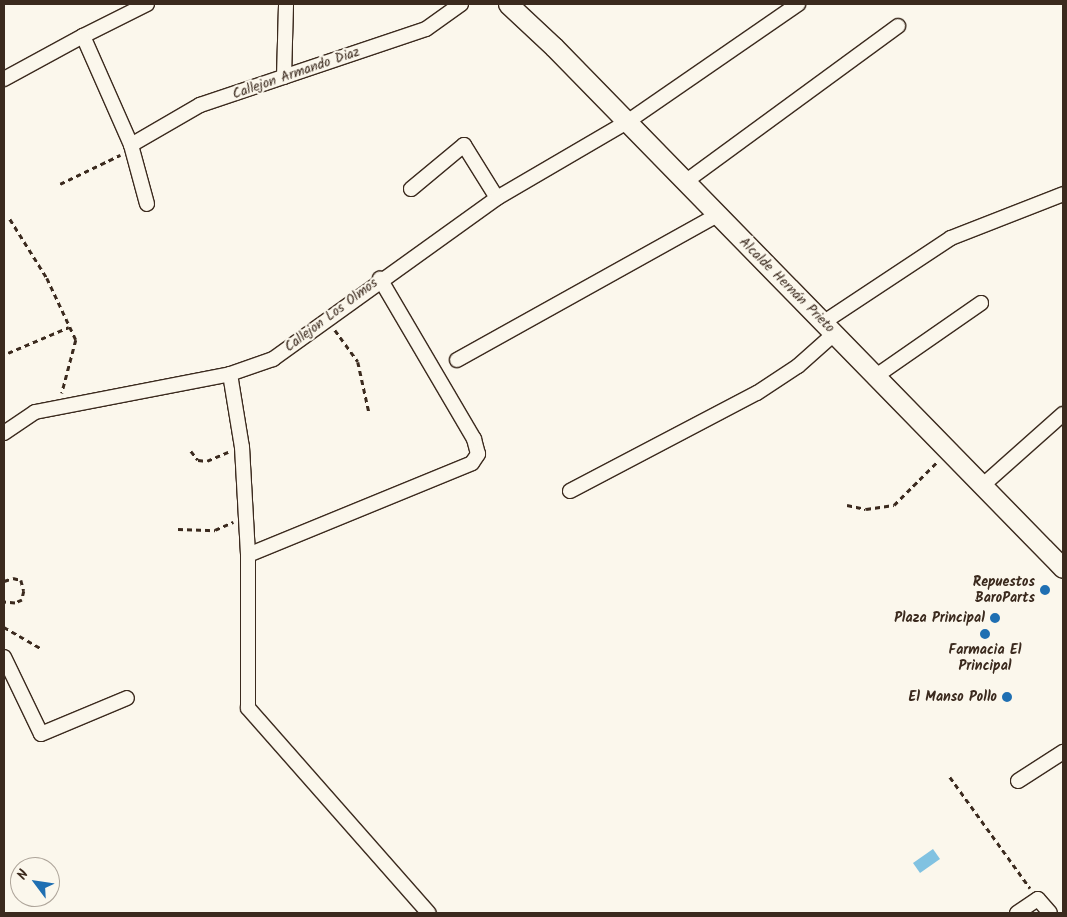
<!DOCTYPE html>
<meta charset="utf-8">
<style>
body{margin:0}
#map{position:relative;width:1067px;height:917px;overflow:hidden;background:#fbf7ec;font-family:Kalam,sans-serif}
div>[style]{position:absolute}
.water>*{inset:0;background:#81c2e1}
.path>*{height:2.5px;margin-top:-1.25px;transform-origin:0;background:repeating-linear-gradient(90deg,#3b2a1e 0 5px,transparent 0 9px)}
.roads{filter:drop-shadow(1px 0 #3b2a1e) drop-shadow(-1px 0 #3b2a1e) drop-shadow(0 1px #3b2a1e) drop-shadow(0 -1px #3b2a1e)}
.street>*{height:14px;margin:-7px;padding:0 7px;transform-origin:7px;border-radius:7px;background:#fbf7ec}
.secondary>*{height:19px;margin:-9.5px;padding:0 9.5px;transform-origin:9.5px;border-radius:9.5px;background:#fbf7ec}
.dots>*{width:14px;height:14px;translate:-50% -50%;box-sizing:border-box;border:2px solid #fbf7ec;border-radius:50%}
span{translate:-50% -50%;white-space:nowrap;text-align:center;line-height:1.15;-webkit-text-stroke:4.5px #fbf7ec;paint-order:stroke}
.street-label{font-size:14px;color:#3b2a1e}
.poi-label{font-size:14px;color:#3b2a1e;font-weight:700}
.right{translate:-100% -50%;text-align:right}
.frame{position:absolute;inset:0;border:5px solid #3b2a1e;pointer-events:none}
.north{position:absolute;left:10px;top:857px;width:50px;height:50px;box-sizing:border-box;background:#fbf7ec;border:1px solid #aea59a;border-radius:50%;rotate:301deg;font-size:14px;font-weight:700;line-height:20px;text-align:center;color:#3b2a1e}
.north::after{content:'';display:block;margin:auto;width:18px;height:22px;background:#1f6fb2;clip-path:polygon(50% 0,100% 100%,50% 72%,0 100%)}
</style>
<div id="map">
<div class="water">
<div style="clip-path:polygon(933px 849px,940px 859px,920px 873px,913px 863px)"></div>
</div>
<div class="path">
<div style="left:60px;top:184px;width:67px;rotate:-25.8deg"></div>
<div style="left:10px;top:219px;width:70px;rotate:57.9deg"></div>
<div style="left:47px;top:278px;width:68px;rotate:64.9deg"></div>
<div style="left:76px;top:340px;width:55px;rotate:104.8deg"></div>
<div style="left:335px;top:330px;width:39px;rotate:54deg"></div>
<div style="left:358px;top:362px;width:51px;rotate:77.6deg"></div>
<div style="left:8px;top:353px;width:66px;rotate:-23.1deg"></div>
<div style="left:191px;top:451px;width:11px;rotate:52deg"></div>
<div style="left:198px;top:460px;width:9px;rotate:6deg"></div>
<div style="left:207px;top:461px;width:23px;rotate:-23deg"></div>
<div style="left:847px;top:505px;width:19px;rotate:12deg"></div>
<div style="left:866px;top:509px;width:28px;rotate:-8deg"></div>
<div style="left:894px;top:505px;width:61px;rotate:-45deg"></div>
<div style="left:178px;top:529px;width:37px;rotate:2deg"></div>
<div style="left:215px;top:530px;width:20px;rotate:-24deg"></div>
<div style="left:4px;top:581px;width:9px;rotate:-18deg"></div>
<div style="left:13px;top:578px;width:8px;rotate:14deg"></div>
<div style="left:21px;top:580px;width:11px;rotate:75deg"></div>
<div style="left:24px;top:591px;width:9px;rotate:103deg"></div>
<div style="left:22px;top:600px;width:8px;rotate:157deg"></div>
<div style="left:15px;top:603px;width:11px;rotate:-175deg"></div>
<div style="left:4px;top:627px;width:44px;rotate:30.1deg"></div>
<div style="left:950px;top:777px;width:137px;rotate:54.2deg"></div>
</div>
<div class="roads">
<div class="street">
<div style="left:147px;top:4px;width:72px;rotate:153.4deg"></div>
<div style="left:83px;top:36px;width:119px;rotate:66.2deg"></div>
<div style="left:131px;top:145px;width:61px;rotate:74.8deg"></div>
<div style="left:284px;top:77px;width:73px;rotate:-88.4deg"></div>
<div style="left:4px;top:79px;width:90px;rotate:-28.6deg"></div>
<div style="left:131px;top:145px;width:80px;rotate:-30.1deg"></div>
<div style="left:200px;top:105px;width:238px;rotate:-18.6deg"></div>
<div style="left:426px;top:29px;width:43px;rotate:-35.5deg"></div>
<div style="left:685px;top:182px;width:264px;rotate:-36.2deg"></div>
<div style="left:411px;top:189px;width:69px;rotate:-39.7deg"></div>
<div style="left:464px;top:145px;width:62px;rotate:58.1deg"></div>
<div style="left:824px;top:322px;width:152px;rotate:-33.5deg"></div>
<div style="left:951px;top:238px;width:120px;rotate:-21.4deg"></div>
<div style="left:457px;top:360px;width:299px;rotate:-29.1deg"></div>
<div style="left:230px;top:374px;width:74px;rotate:80.7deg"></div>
<div style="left:242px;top:447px;width:108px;rotate:86.8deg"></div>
<div style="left:248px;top:555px;width:153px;rotate:90deg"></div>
<div style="left:248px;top:708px;width:273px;rotate:48.6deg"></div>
<div style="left:876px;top:376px;width:128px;rotate:-34.8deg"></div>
<div style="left:4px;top:433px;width:37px;rotate:-34deg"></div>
<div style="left:35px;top:412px;width:199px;rotate:-11deg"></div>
<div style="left:230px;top:374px;width:46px;rotate:-19.2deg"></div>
<div style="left:273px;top:359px;width:276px;rotate:-35.7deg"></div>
<div style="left:497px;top:198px;width:151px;rotate:-30.3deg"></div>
<div style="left:627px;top:122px;width:208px;rotate:-34.6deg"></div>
<div style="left:983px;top:485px;width:107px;rotate:-41.6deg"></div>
<div style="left:570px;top:491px;width:211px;rotate:-27.7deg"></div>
<div style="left:757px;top:393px;width:49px;rotate:-33.4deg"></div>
<div style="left:798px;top:366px;width:50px;rotate:-41.7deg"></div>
<div style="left:248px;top:555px;width:242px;rotate:-22.3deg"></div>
<div style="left:472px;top:463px;width:11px;rotate:-56deg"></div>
<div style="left:478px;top:454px;width:16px;rotate:-105deg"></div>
<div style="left:474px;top:439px;width:186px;rotate:-120.4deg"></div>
<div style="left:4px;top:657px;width:85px;rotate:64.3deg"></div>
<div style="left:41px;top:734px;width:93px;rotate:-22.7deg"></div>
<div style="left:1018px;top:781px;width:54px;rotate:-32.8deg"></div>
<div style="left:1017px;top:913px;width:25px;rotate:-34deg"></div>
<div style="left:1038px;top:899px;width:18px;rotate:49deg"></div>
</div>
<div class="secondary">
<div style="left:508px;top:4px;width:63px;rotate:43.1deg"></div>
<div style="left:554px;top:47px;width:728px;rotate:45.67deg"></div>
</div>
</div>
<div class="dots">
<div style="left:1045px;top:590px;background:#1f6fb2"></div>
<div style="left:995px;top:618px;background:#1f6fb2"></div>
<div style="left:985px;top:634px;background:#1f6fb2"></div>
<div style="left:1007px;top:697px;background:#1f6fb2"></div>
</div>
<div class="street-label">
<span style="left:296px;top:73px;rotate:-19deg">Callejon Armando Diaz</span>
<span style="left:787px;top:285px;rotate:45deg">Alcalde Hernán Prieto</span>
<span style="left:331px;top:315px;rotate:-37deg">Callejon Los Olmos</span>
</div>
<div class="poi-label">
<span class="right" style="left:1035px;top:590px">Repuestos<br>BaroParts</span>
<span class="right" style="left:985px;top:618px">Plaza Principal</span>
<span style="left:985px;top:658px">Farmacia El<br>Principal</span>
<span class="right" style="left:997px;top:697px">El Manso Pollo</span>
</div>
<div class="frame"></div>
<div class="north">N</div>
</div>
